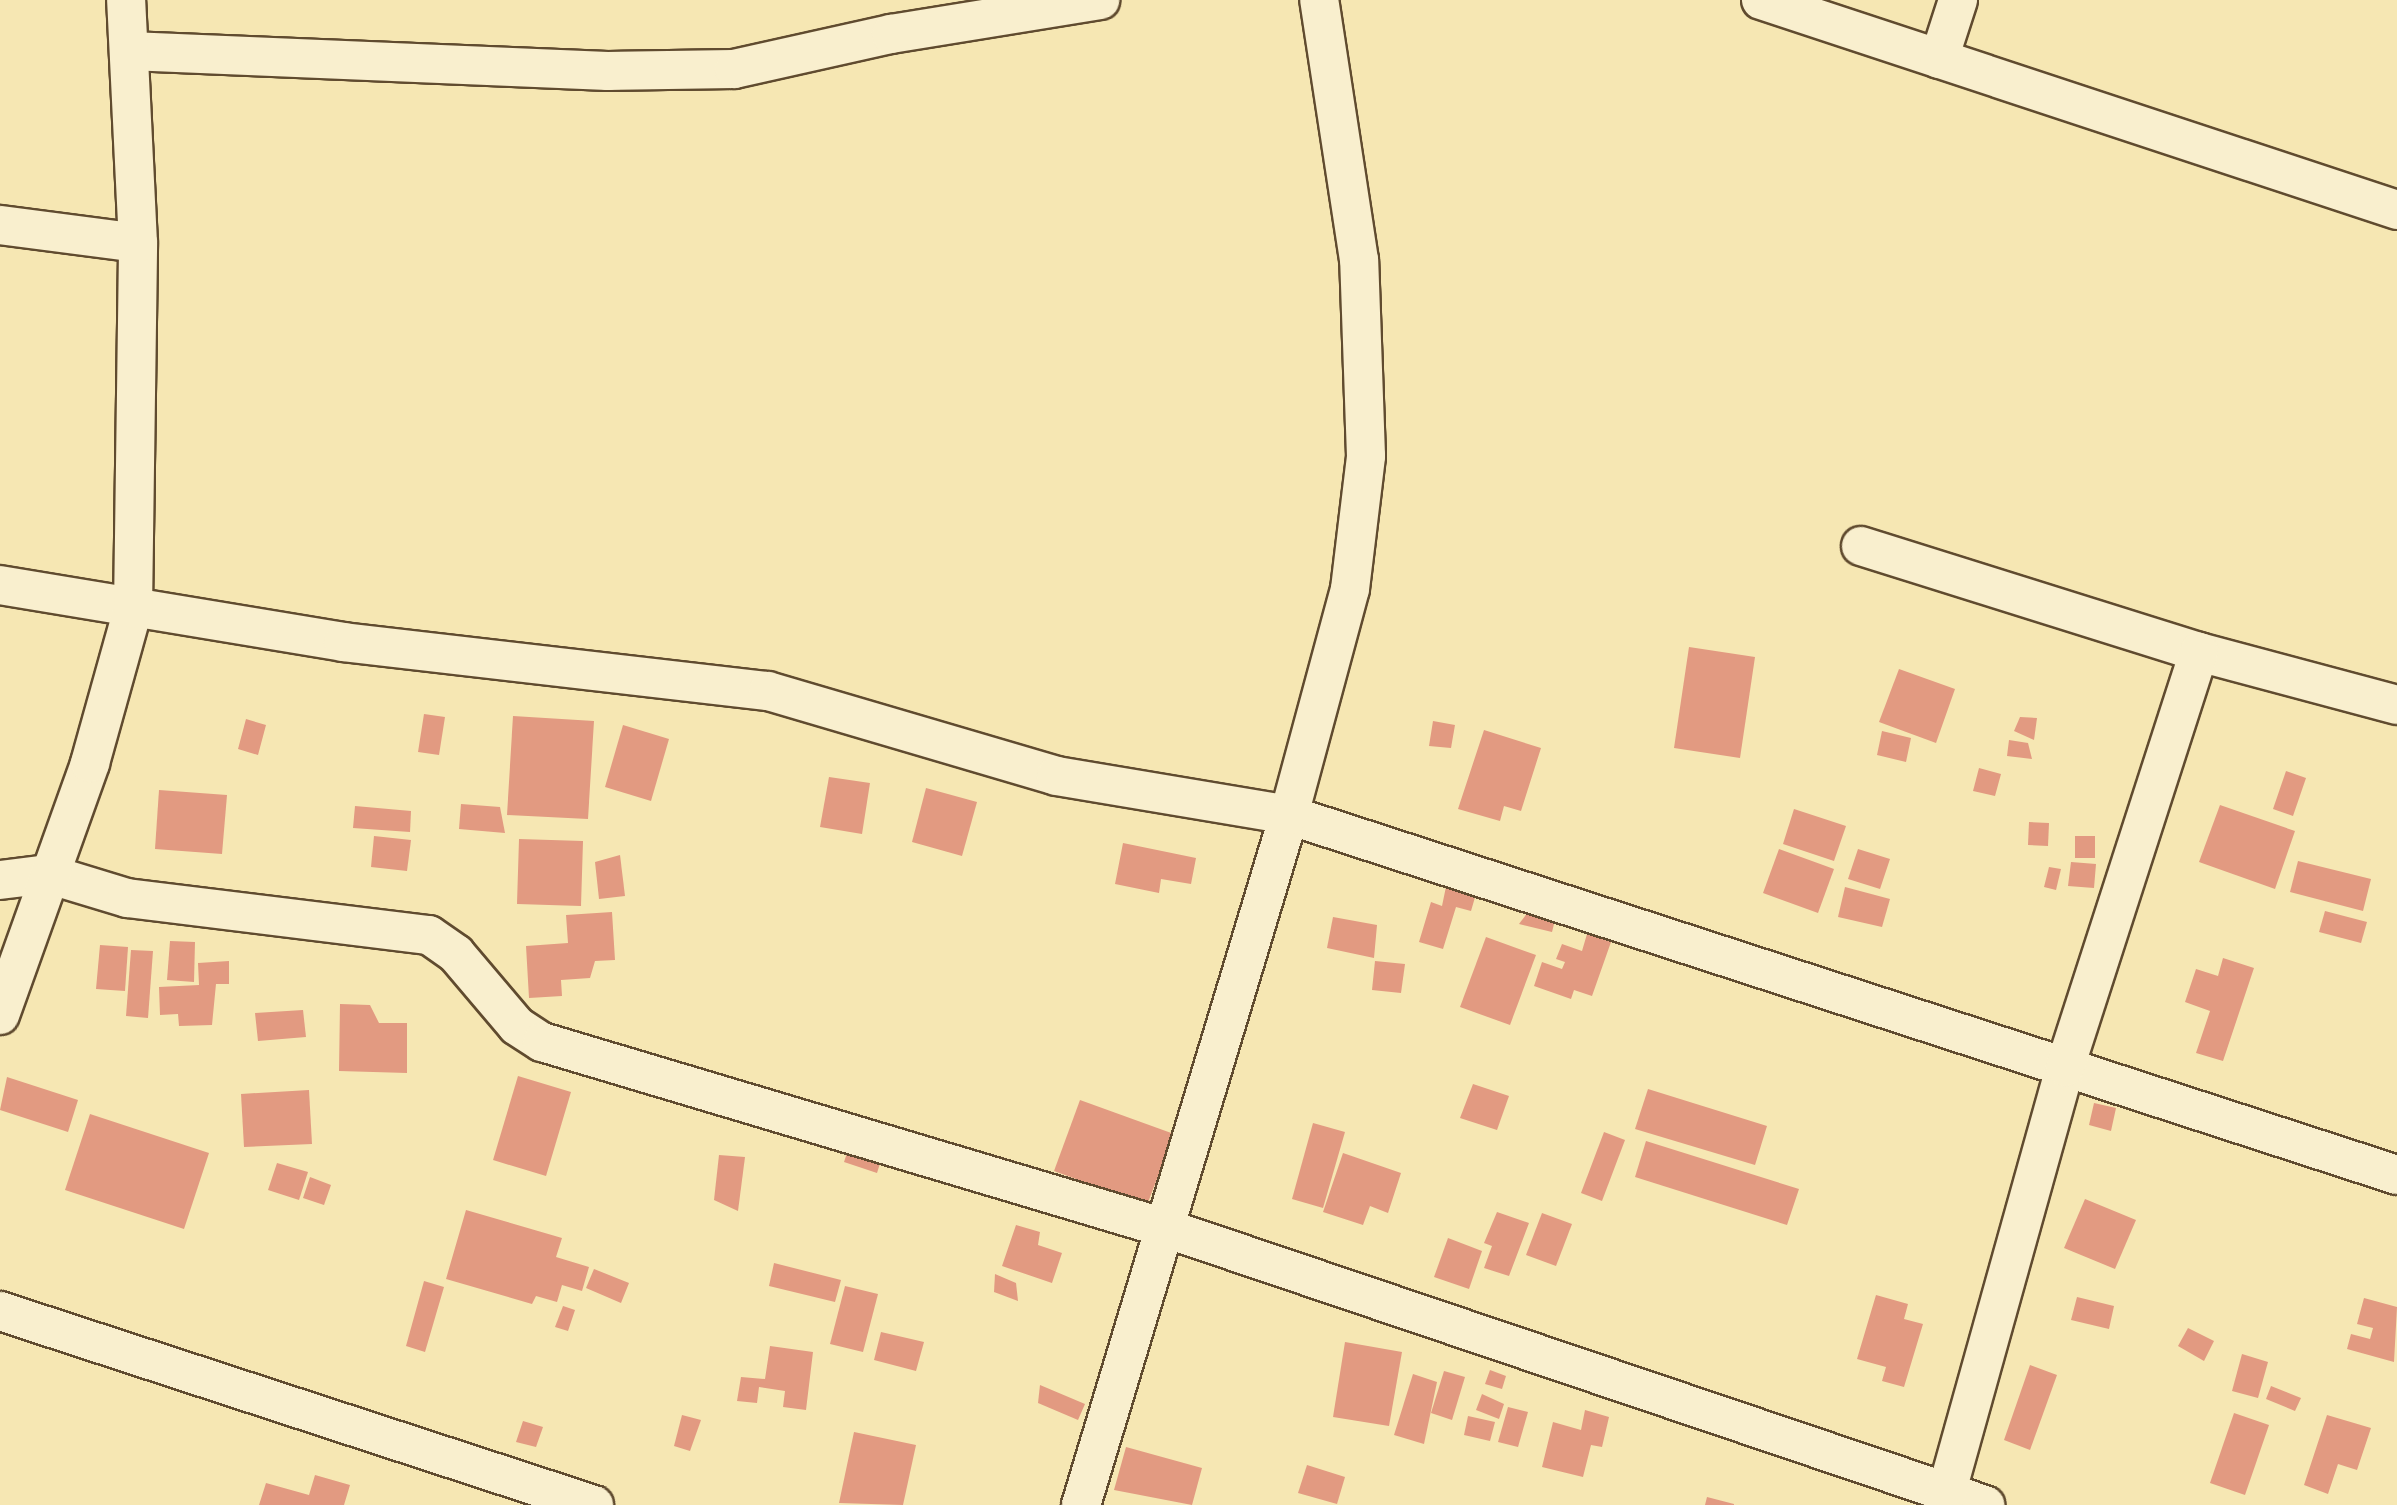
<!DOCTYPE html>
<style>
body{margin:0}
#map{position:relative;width:2397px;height:1505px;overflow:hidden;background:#f6e7b3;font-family:"Libre Bodoni",serif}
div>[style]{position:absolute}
.building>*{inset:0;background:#e29a81}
.roads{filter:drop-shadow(2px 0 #604b2f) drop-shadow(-2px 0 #604b2f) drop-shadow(0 2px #604b2f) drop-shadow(0 -2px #604b2f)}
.minor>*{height:38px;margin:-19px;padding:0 19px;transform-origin:19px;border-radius:19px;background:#f9efce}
.tertiary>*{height:38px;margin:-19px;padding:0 19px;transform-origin:19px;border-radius:19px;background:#f9efce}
span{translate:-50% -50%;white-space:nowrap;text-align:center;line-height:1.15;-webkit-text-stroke:5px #f9efce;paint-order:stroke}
</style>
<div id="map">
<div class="building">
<div style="clip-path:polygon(1689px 647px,1755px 657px,1740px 758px,1674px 748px)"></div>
<div style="clip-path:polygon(1899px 669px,1955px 689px,1936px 743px,1879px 722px)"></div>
<div style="clip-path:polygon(424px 714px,445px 717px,439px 755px,418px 752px)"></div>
<div style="clip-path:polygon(513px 716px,594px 721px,588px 819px,507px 815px)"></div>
<div style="clip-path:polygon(2020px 717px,2037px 718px,2034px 740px,2014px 731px)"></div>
<div style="clip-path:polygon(246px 719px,266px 725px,258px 755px,238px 749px)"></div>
<div style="clip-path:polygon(1433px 721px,1455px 725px,1451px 748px,1429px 746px)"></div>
<div style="clip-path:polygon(623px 725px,669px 739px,651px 801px,605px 787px)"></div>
<div style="clip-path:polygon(1484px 730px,1541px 748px,1521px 811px,1504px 806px,1500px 821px,1458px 809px)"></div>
<div style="clip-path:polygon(1882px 731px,1911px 738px,1906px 762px,1877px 755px)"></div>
<div style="clip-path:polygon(2009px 740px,2028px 743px,2032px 759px,2007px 756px)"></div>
<div style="clip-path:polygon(1979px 768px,2001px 774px,1995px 796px,1973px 791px)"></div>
<div style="clip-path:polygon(2286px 771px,2306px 778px,2293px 816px,2273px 809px)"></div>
<div style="clip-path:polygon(829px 777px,870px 783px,862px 834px,820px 827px)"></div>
<div style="clip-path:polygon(926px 788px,977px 802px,962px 856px,912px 842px)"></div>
<div style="clip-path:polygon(159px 790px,227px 795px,222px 854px,155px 849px)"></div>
<div style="clip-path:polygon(461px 804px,500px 807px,505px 833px,459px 829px)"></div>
<div style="clip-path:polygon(2220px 805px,2295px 831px,2275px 889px,2199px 862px)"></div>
<div style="clip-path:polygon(355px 806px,411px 811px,410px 832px,353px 828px)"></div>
<div style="clip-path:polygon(1794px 809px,1846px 826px,1834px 861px,1783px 844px)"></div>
<div style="clip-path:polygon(2029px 822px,2049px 823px,2048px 846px,2028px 845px)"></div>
<div style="clip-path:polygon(374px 836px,411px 840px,407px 871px,371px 867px)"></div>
<div style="clip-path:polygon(2075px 836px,2095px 836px,2095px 858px,2075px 858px)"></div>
<div style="clip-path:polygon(519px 839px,583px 841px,581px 906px,517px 904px)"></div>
<div style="clip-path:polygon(1123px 843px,1196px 858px,1191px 884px,1161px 879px,1159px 893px,1115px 884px)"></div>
<div style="clip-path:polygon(1779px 849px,1834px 869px,1818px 913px,1763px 893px)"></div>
<div style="clip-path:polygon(1858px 849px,1890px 859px,1880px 889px,1848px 879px)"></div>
<div style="clip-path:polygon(620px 855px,625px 896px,599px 899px,595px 862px)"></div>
<div style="clip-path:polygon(2298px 861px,2371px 879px,2363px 911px,2290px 892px)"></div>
<div style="clip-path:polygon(2071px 862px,2096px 864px,2094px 888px,2068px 886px)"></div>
<div style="clip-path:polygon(2049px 867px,2061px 869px,2056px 890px,2044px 887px)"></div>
<div style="clip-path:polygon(1448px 877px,1478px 887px,1471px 911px,1456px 907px,1443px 949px,1419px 942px,1431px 902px,1442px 906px)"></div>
<div style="clip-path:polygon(1845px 887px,1890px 899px,1882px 927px,1838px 917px)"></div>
<div style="clip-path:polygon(2325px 911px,2367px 922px,2361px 943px,2319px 932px)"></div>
<div style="clip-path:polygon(612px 912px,615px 960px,595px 961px,590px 978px,561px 980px,562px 996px,529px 998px,526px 946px,568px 943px,566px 915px)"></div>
<div style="clip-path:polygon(1528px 912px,1557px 912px,1552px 932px,1519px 924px)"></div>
<div style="clip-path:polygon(1333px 917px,1377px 925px,1374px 958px,1327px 948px)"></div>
<div style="clip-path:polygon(1587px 934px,1611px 942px,1592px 996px,1574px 990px,1571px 999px,1534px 986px,1542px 962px,1562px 969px,1565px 962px,1556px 959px,1562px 944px,1582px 951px)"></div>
<div style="clip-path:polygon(1486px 937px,1536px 955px,1510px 1025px,1460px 1007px)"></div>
<div style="clip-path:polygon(170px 941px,195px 942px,194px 982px,167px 980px)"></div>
<div style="clip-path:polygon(100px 945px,128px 947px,125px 991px,96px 989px)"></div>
<div style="clip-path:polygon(131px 950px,153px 951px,148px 1018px,126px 1016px)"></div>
<div style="clip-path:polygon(2223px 958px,2254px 968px,2223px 1061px,2196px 1053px,2210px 1011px,2185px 1002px,2196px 969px,2218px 976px)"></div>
<div style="clip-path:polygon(229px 961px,229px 984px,216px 984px,212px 1025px,179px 1026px,178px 1014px,160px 1015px,159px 987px,199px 985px,198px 963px)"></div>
<div style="clip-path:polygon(1375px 961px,1405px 964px,1401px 993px,1372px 990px)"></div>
<div style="clip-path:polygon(340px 1004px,370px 1005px,379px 1023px,407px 1023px,407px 1073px,339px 1071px)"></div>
<div style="clip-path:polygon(303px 1010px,306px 1037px,258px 1041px,255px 1013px)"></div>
<div style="clip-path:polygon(518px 1076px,571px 1092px,546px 1176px,493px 1160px)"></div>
<div style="clip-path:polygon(7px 1077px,78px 1100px,68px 1132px,0 1110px)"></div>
<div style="clip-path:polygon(1473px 1084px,1509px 1096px,1497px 1130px,1460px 1118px)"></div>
<div style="clip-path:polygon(1648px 1089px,1767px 1126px,1755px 1165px,1635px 1129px)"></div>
<div style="clip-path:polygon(309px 1090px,312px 1144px,244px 1147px,241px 1094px)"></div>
<div style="clip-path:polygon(1080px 1100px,1174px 1134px,1147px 1205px,1054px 1171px)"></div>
<div style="clip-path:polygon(2094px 1103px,2116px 1108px,2111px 1131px,2089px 1125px)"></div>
<div style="clip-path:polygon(90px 1114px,209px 1153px,184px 1229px,65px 1190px)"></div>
<div style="clip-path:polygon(1313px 1123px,1345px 1132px,1323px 1208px,1292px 1199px)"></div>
<div style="clip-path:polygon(1604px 1132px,1625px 1140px,1602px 1201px,1581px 1193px)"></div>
<div style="clip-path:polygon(1646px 1141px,1799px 1189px,1787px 1225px,1635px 1177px)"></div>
<div style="clip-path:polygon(850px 1144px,883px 1154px,877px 1173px,844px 1162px)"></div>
<div style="clip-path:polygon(1343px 1153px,1401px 1173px,1388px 1213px,1370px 1206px,1363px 1225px,1323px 1212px)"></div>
<div style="clip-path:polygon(719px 1155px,745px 1157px,738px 1211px,714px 1200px)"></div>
<div style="clip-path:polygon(277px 1163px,308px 1172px,299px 1200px,268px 1190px)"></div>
<div style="clip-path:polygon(310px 1177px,331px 1185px,324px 1205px,303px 1198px)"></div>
<div style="clip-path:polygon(2085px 1199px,2136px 1220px,2115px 1269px,2064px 1248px)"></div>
<div style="clip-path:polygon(466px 1210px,562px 1238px,556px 1257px,589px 1267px,582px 1291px,562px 1285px,557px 1302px,536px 1296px,532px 1304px,446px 1279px)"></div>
<div style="clip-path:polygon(1497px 1212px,1529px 1223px,1509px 1276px,1484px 1268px,1492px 1246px,1484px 1243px)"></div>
<div style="clip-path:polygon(1542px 1213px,1572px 1224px,1556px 1266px,1526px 1255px)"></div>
<div style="clip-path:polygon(1016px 1225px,1040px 1232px,1038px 1245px,1062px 1253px,1052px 1283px,1002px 1266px)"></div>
<div style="clip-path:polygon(1448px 1238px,1482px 1251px,1469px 1289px,1434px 1277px)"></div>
<div style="clip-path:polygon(774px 1263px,841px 1280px,835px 1302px,769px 1286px)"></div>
<div style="clip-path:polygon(594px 1269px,629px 1283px,621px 1303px,586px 1288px)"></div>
<div style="clip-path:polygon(995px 1274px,1016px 1283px,1018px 1301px,994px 1292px)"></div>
<div style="clip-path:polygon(424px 1281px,444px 1287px,425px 1352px,406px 1346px)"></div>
<div style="clip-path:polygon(845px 1286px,878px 1294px,863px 1352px,830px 1344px)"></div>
<div style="clip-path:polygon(1876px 1295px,1908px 1304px,1904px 1319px,1923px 1324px,1904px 1387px,1882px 1381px,1886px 1367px,1857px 1359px)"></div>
<div style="clip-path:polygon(2077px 1297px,2114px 1306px,2109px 1329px,2071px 1320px)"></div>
<div style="clip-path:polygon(2364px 1298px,2397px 1307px,2394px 1362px,2347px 1349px,2351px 1334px,2370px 1339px,2373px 1328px,2357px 1324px)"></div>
<div style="clip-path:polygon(563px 1306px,575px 1310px,568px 1331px,555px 1327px)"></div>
<div style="clip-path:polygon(2188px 1328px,2214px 1341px,2204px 1361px,2178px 1346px)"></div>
<div style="clip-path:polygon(881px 1332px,924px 1342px,916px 1371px,874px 1360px)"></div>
<div style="clip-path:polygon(1345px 1342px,1402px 1352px,1389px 1426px,1333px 1417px)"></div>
<div style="clip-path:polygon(770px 1346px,813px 1352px,806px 1410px,783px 1407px,785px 1391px,759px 1387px,757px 1403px,737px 1401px,741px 1377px,765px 1379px)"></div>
<div style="clip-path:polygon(2242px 1354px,2268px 1362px,2258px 1398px,2232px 1391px)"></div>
<div style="clip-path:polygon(2030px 1365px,2057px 1375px,2030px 1450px,2004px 1440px)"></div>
<div style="clip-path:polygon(1490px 1370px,1506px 1376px,1502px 1389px,1485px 1384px)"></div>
<div style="clip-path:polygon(1444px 1371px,1465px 1377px,1452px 1420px,1431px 1413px)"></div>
<div style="clip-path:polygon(1413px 1374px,1437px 1382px,1424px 1444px,1394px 1435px)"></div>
<div style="clip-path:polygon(1040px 1385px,1085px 1404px,1078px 1420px,1038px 1403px)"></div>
<div style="clip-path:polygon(2271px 1386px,2301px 1398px,2295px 1411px,2266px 1399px)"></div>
<div style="clip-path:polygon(1482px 1394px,1504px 1404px,1499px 1419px,1476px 1410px)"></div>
<div style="clip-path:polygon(1508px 1407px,1528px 1412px,1518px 1447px,1498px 1442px)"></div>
<div style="clip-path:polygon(1585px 1410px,1609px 1417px,1602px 1447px,1591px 1445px,1583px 1477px,1542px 1467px,1553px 1422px,1581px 1430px)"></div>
<div style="clip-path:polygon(2234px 1413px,2269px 1425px,2245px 1495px,2210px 1483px)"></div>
<div style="clip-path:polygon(682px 1415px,701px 1420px,690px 1451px,674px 1446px)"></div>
<div style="clip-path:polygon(2327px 1415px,2371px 1428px,2357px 1470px,2338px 1464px,2328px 1494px,2304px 1485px)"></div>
<div style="clip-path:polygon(1468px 1416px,1495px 1422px,1490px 1441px,1464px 1435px)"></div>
<div style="clip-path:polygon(523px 1421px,543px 1427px,536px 1447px,516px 1442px)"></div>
<div style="clip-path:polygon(854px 1432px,916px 1445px,903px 1505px,839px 1503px)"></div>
<div style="clip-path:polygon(1126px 1447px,1202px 1468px,1192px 1505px,1114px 1490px)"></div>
<div style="clip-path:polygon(1307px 1465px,1345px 1477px,1337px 1504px,1298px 1493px)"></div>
<div style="clip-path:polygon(315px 1475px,350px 1485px,344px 1505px,259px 1505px,266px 1483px,309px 1495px)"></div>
<div style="clip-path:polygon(1707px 1497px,1734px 1504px,1734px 1505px,1705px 1505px)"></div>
</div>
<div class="roads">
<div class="minor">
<div style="left:1761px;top:0;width:670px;rotate:18.27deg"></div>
<div style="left:129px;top:51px;width:479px;rotate:2.4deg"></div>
<div style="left:608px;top:71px;width:126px;rotate:-0.9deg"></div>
<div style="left:734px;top:69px;width:161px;rotate:-12.6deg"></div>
<div style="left:891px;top:34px;width:212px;rotate:-9.2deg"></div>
<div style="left:1939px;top:59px;width:62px;rotate:-72.1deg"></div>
<div style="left:0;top:225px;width:139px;rotate:7.4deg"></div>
<div style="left:1861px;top:546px;width:354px;rotate:17.4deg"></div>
<div style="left:2199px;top:652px;width:205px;rotate:15deg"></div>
<div style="left:0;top:585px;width:348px;rotate:9.4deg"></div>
<div style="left:343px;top:642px;width:428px;rotate:6.6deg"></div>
<div style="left:768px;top:691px;width:300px;rotate:16.4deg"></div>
<div style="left:1056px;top:776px;width:236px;rotate:9.5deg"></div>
<div style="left:1289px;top:815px;width:1165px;rotate:18deg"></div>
<div style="left:0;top:880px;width:48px;rotate:-7.1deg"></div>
<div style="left:48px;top:874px;width:83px;rotate:16.9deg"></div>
<div style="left:127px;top:898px;width:304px;rotate:7deg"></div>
<div style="left:429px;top:935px;width:33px;rotate:35deg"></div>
<div style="left:456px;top:954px;width:94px;rotate:49.7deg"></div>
<div style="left:517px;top:1026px;width:30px;rotate:33deg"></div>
<div style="left:542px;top:1042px;width:650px;rotate:16.62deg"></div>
<div style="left:1165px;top:1228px;width:866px;rotate:18.67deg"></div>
<div style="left:0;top:1015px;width:268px;rotate:-70.3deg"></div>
<div style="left:90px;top:763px;width:160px;rotate:-74.4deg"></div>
<div style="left:133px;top:609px;width:366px;rotate:-89.2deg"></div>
<div style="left:138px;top:243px;width:243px;rotate:-92.8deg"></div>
<div style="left:1081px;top:1505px;width:721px;rotate:-73.22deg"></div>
<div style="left:1289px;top:815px;width:234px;rotate:-74.9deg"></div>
<div style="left:1350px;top:589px;width:134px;rotate:-83.1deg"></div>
<div style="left:1366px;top:456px;width:196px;rotate:-92deg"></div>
<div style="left:1359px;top:260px;width:263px;rotate:-98.7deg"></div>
<div style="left:1943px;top:1505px;width:455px;rotate:-74.4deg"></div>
<div style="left:2065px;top:1067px;width:436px;rotate:-72.1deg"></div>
</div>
<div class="tertiary">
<div style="left:0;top:1311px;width:625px;rotate:18.09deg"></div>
</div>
</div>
</div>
